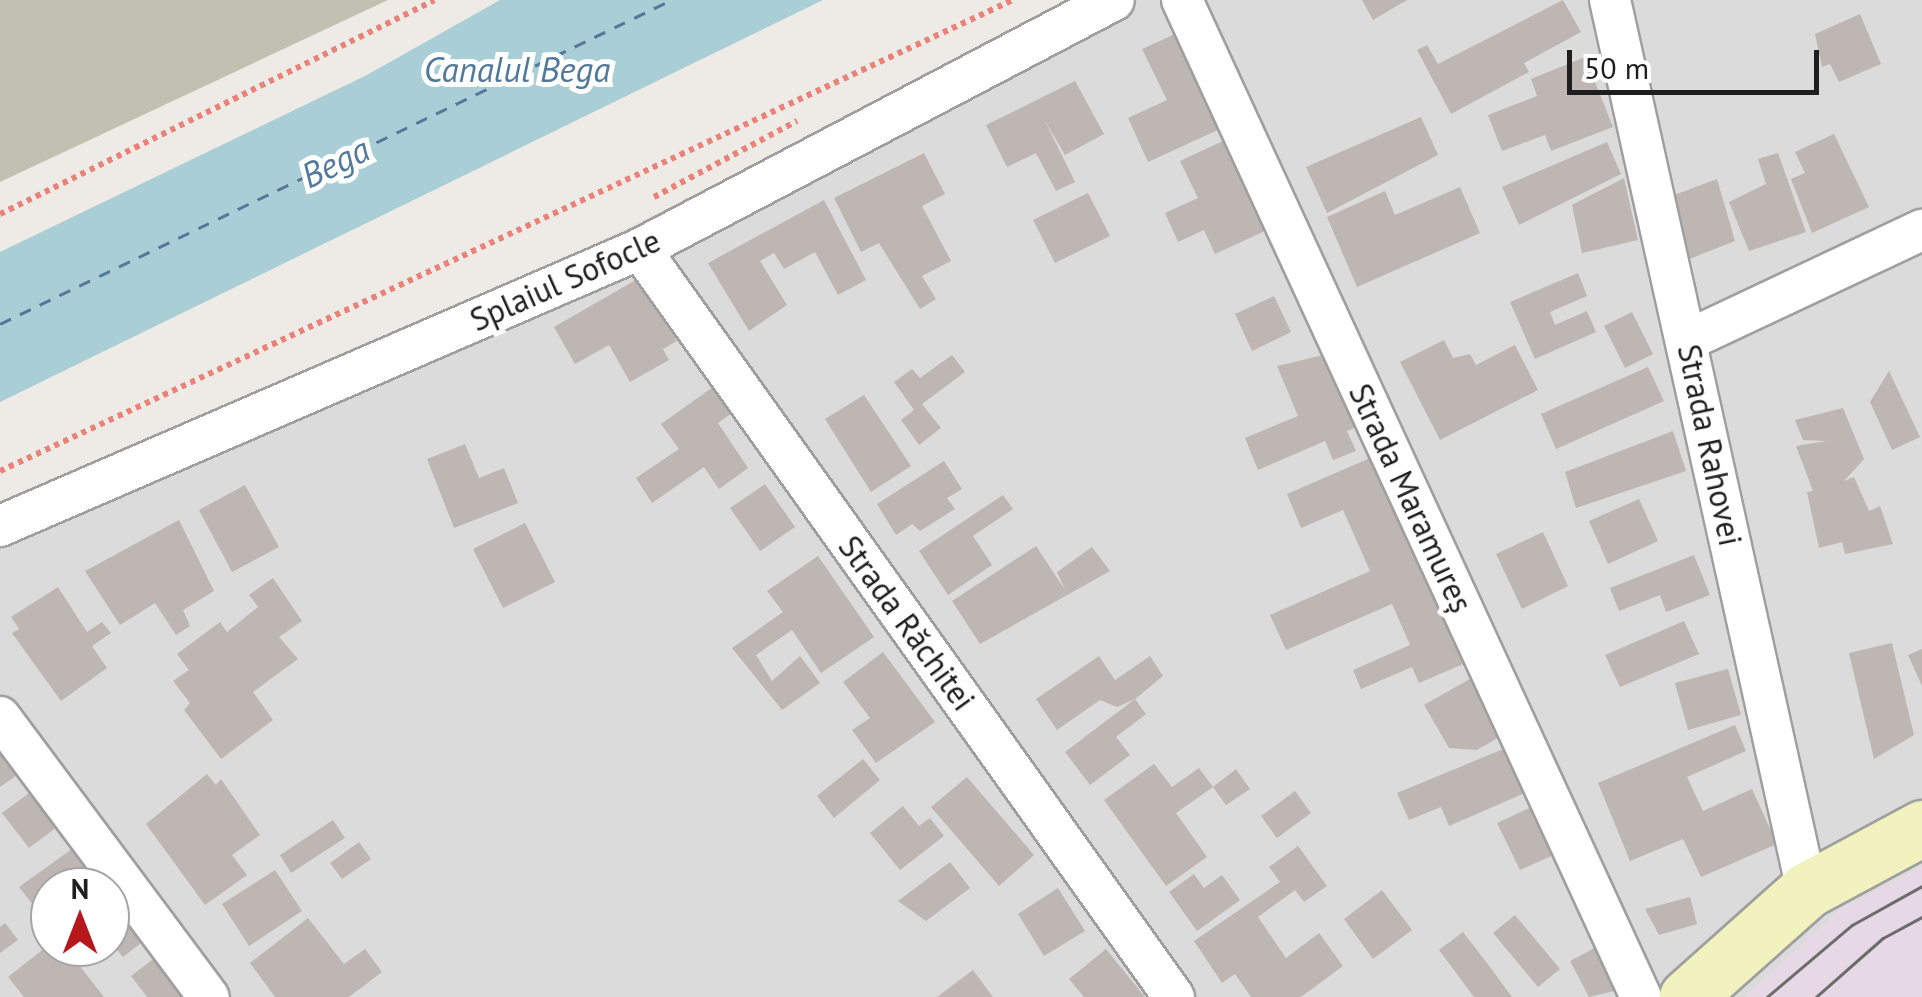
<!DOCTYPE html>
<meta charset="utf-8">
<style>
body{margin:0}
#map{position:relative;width:1922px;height:997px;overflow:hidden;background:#eeeae5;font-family:"PT Sans",sans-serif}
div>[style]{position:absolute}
.residential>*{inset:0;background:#dcdbdb}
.industrial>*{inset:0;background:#e6d8e4}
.construction>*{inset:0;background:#c1c1b1}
.water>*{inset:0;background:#aaced6}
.ferry>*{height:2.5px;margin-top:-1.25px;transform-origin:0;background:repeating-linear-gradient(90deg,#52799b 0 12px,transparent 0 22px)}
.building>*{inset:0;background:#beb6b2}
.path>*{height:6px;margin-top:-3px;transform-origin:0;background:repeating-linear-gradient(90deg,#ea827a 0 5px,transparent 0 10px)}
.roads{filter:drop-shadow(2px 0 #9f9f9f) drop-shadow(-2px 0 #9f9f9f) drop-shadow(0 2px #9f9f9f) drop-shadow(0 -2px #9f9f9f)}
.street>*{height:40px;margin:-20px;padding:0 20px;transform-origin:20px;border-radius:20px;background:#fff}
.secondary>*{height:55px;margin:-27.5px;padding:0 27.5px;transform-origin:27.5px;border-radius:27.5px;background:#f1f2be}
.tram>*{height:2.5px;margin:-1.25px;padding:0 1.25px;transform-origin:1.25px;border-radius:1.25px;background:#6c6c6c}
span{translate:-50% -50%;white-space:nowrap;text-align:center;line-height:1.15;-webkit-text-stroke:10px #fff;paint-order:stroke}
.street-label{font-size:32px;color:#1e1e1e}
.water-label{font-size:35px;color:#52799b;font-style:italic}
.north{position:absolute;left:30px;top:867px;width:100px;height:100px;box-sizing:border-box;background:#fff;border:2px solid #a5a5a5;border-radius:50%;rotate:0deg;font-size:28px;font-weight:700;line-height:40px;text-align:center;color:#1e1e1e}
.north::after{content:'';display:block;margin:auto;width:35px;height:45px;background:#b5171c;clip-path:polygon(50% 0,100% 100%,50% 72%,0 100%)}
.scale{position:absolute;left:1567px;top:50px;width:252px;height:45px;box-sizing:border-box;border:5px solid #1e1e1e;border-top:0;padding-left:12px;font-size:30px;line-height:35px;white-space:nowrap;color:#1e1e1e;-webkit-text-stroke:8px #fff;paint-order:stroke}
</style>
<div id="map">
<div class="residential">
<div style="clip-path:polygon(evenodd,1087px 0,1922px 0,1922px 867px,1842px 908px,1745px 997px,0 997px,0 540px,1087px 0,50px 887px,110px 887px,110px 947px,50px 947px,50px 887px)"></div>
</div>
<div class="industrial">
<div style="clip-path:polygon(1922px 867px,1922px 997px,1745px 997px,1842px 908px)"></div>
</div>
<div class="construction">
<div style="clip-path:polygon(0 0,388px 0,0 182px)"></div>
</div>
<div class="water">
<div style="clip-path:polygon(500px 0,823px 0,0 402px,0 252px,367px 75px)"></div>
</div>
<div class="ferry">
<div style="left:0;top:324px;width:745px;rotate:-25.77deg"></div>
</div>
<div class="building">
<div style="clip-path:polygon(1362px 0,1407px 0,1373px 20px)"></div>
<div style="clip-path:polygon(1563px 0,1581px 32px,1524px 63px,1529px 72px,1451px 114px,1417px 50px,1427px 45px,1438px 64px)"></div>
<div style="clip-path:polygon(1860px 14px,1881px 64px,1839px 82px,1830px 64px,1822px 67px,1815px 34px)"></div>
<div style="clip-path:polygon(1175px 34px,1220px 129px,1148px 162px,1128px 118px,1167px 100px,1142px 49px)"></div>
<div style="clip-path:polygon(1585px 57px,1613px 127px,1551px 151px,1545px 135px,1502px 151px,1488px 115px,1537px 96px,1531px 79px)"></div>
<div style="clip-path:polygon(1075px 81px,1104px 134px,1065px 155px,1045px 121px,1075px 182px,1056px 191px,1036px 153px,1007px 167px,986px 125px)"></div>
<div style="clip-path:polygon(1421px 117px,1438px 155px,1327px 213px,1306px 167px)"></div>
<div style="clip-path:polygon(1834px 134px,1869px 207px,1812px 233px,1791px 179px,1805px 173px,1795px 152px)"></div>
<div style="clip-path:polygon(1225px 140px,1267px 230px,1215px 254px,1204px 230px,1178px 242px,1165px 213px,1198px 198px,1180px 161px)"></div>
<div style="clip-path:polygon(1607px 142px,1621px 174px,1519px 225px,1502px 187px)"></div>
<div style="clip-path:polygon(924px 153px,945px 194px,922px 206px,951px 261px,922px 276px,936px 299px,920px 309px,879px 243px,861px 252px,834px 198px)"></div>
<div style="clip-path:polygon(1778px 153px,1806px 232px,1749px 251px,1729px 202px,1766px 184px,1758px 159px)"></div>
<div style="clip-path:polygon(1624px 178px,1638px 240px,1582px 253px,1572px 205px)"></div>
<div style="clip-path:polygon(1717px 179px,1735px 241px,1687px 260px,1666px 198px)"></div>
<div style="clip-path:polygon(1460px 187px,1480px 233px,1357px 287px,1327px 217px,1385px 191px,1395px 215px)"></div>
<div style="clip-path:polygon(1088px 193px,1110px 236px,1055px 263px,1033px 220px)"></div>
<div style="clip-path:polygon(824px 200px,866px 280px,838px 295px,815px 252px,784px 269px,774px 253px,760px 261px,787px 305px,749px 331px,708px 263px)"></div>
<div style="clip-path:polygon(1578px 273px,1587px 296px,1550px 312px,1555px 325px,1587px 311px,1596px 332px,1535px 359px,1510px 302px)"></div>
<div style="clip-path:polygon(641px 277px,677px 341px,663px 349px,669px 360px,630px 382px,609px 345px,575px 364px,554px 327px)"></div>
<div style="clip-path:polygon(1274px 296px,1291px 332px,1252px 351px,1235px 314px)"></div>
<div style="clip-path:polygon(1632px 312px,1653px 354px,1625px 368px,1604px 326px)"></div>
<div style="clip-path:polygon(1444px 340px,1453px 358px,1470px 354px,1476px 365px,1515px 345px,1538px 390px,1440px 440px,1400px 362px)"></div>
<div style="clip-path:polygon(1328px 354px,1359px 426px,1347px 431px,1356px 451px,1333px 460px,1325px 441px,1258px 470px,1245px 438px,1298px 416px,1277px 366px)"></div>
<div style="clip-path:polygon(952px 355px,965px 372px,922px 404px,941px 428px,919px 445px,901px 420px,914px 410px,894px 382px,912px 369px,920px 378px)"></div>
<div style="clip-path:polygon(1648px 367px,1664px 401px,1556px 449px,1541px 414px)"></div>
<div style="clip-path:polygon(1889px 371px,1920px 437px,1892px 450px,1870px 402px)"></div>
<div style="clip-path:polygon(713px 387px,732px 413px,718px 423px,748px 468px,719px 489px,704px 467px,652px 503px,636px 478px,679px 449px,661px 424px)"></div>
<div style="clip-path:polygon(864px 395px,911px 466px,871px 492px,825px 419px)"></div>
<div style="clip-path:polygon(1843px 408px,1864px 459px,1844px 481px,1854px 477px,1869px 511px,1880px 506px,1893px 544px,1845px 554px,1842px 542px,1819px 548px,1807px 492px,1813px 491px,1796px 446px,1826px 441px,1803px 440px,1795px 420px)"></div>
<div style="clip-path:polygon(1673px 431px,1686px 471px,1576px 508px,1565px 472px)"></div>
<div style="clip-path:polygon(465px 444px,479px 478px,504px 468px,518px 503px,454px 528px,427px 459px)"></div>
<div style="clip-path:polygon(1377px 455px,1468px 662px,1419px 683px,1412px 667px,1361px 689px,1353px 670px,1410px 645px,1392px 604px,1286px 650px,1270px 615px,1370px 571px,1343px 510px,1301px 528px,1287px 494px)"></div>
<div style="clip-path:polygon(944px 461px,962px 489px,947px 498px,955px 509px,920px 531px,912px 524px,896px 535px,877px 504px)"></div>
<div style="clip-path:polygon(765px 484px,795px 527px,760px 551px,730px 508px)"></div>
<div style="clip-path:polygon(245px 485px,279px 547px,232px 572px,199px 510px)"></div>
<div style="clip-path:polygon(1003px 495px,1013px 509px,973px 536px,992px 565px,948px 595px,919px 551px)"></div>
<div style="clip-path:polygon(1639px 499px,1658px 541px,1608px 564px,1589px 521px)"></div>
<div style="clip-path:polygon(179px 520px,214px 591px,183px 610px,190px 626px,176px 635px,155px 603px,120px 625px,85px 571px)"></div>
<div style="clip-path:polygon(525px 523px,555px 582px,503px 608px,473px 549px)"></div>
<div style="clip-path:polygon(1543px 532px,1568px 586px,1522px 609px,1496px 554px)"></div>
<div style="clip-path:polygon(1036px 546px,1065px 590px,1057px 572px,1092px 547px,1110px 571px,980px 644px,952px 601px)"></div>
<div style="clip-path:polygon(1694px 555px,1710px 595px,1666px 612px,1660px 595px,1619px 611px,1610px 588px)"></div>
<div style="clip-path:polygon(818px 556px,874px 637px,821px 673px,792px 630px,756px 655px,772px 681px,800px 656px,820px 683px,782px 710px,732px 648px,783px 612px,767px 591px)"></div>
<div style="clip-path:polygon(273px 578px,302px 621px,279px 637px,298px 659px,253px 692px,273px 720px,221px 759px,184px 710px,190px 703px,173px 681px,189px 670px,177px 654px,220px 622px,227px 632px,258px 607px,249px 595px)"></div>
<div style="clip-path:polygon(58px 587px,87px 632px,102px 622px,111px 633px,92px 646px,107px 668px,61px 701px,12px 633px,19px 629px,11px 617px)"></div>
<div style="clip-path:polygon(1684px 621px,1699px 654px,1620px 687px,1605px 655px)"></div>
<div style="clip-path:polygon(1892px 643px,1914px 735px,1874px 759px,1849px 653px)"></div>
<div style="clip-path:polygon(1922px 649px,1922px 686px,1908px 655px)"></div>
<div style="clip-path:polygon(883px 652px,935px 722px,876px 763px,852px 730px,870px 718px,843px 682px)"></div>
<div style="clip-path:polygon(1099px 656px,1115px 680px,1150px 656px,1163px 676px,1135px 699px,1146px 714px,1116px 737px,1130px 755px,1090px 785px,1065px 752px,1135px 699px,1117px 707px,1100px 700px,1057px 730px,1036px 699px)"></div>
<div style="clip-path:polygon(1728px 669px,1741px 715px,1688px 730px,1675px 683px)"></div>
<div style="clip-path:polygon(1482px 672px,1515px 728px,1477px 750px,1449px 748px,1424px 705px)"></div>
<div style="clip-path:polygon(1735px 725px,1746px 751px,1687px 777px,1703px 811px,1752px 789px,1777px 844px,1701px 877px,1683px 839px,1630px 861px,1598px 783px)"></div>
<div style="clip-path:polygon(0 729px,27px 768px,0 787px)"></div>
<div style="clip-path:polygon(1508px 747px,1527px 792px,1449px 826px,1441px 807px,1409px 820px,1397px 793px)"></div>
<div style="clip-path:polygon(863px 759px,880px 780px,834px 818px,817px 796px)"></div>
<div style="clip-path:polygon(1154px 764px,1172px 787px,1199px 768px,1213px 787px,1176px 813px,1207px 857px,1166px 886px,1104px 800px)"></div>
<div style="clip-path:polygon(1236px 769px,1250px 789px,1226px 805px,1213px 787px)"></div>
<div style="clip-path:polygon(207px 774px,216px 785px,221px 779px,260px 835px,232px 855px,247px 875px,205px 905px,146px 824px)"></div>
<div style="clip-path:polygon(967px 777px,1034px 855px,999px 886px,931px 807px)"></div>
<div style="clip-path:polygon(40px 785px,66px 820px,29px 848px,2px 813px)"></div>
<div style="clip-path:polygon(1295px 791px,1311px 813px,1277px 838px,1261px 816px)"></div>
<div style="clip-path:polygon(1536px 805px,1558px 853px,1520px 870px,1497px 823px)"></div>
<div style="clip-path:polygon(903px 806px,919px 826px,930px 818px,944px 836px,900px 870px,870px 833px)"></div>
<div style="clip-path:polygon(333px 820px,345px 838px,291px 873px,280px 855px)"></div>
<div style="clip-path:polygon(83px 841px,101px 865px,71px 887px,50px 887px,50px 903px,38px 911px,19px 887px)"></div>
<div style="clip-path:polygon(359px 842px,371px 859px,342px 879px,330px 863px)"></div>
<div style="clip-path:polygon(1298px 846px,1327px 886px,1304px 902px,1295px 890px,1258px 917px,1286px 958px,1319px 933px,1343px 966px,1301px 997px,1251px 997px,1235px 974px,1222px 983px,1194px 941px,1280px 882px,1269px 867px)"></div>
<div style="clip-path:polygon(950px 862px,970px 888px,926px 921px,898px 901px)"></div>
<div style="clip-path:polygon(275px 870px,302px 911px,249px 946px,222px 904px)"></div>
<div style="clip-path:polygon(1194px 874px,1204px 888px,1222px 875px,1240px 900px,1197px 931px,1169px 892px)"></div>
<div style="clip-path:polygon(1058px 888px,1085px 931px,1044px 956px,1018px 914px)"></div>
<div style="clip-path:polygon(1382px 890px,1412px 930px,1373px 959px,1344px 919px)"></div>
<div style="clip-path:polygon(1690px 897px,1697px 924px,1659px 935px,1645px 909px)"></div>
<div style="clip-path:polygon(123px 900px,151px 935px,123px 957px,110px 941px,110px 911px)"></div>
<div style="clip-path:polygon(1515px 915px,1560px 969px,1538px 987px,1493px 933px)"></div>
<div style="clip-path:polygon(308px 918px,344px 964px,365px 949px,382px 972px,349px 997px,275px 997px,250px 963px)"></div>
<div style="clip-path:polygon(5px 923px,18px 940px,0 953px,0 927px)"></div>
<div style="clip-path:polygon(1463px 932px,1490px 967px,1512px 997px,1474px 997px,1439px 950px)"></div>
<div style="clip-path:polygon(1606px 942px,1631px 987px,1589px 997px,1570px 961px)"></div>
<div style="clip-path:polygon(50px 944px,65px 947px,104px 997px,24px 997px,8px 977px)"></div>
<div style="clip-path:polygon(1106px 949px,1145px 997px,1084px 997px,1069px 979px)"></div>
<div style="clip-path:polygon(160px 954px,192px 997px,147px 997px,131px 976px)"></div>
<div style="clip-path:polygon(973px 970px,993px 997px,937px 997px)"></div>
</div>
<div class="path">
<div style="left:654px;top:197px;width:162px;rotate:-28deg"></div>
<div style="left:0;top:214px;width:484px;rotate:-26.2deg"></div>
<div style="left:0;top:471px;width:1117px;rotate:-24.94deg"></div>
</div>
<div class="roads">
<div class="street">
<div style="left:1182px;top:0;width:1098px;rotate:65.28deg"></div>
<div style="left:1610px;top:0;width:912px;rotate:77.52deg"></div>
<div style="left:640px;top:249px;width:919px;rotate:54.48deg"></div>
<div style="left:1688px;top:340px;width:259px;rotate:-25.2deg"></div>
<div style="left:0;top:526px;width:697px;rotate:-23.4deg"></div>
<div style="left:640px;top:249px;width:535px;rotate:-27.71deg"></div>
<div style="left:0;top:717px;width:349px;rotate:53.3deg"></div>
</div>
<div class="secondary">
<div style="left:1687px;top:997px;width:161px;rotate:-41.7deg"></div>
<div style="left:1807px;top:890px;width:131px;rotate:-28.3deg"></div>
</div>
</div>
<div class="tram">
<div style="left:1767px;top:997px;width:111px;rotate:-40.3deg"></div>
<div style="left:1852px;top:925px;width:80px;rotate:-29.1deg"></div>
<div style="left:1816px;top:997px;width:89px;rotate:-41.4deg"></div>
<div style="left:1883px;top:938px;width:44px;rotate:-28.3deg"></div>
</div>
<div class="street-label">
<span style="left:565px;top:280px;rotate:-24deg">Splaiul Sofocle</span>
<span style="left:1710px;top:445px;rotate:78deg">Strada Rahovei</span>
<span style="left:1411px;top:498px;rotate:65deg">Strada Maramureș</span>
<span style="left:907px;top:623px;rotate:54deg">Strada Răchitei</span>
</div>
<div class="water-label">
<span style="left:517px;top:69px">Canalul Bega</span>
<span style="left:335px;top:162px;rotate:-26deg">Bega</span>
</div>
<div class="north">N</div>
<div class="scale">50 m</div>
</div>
